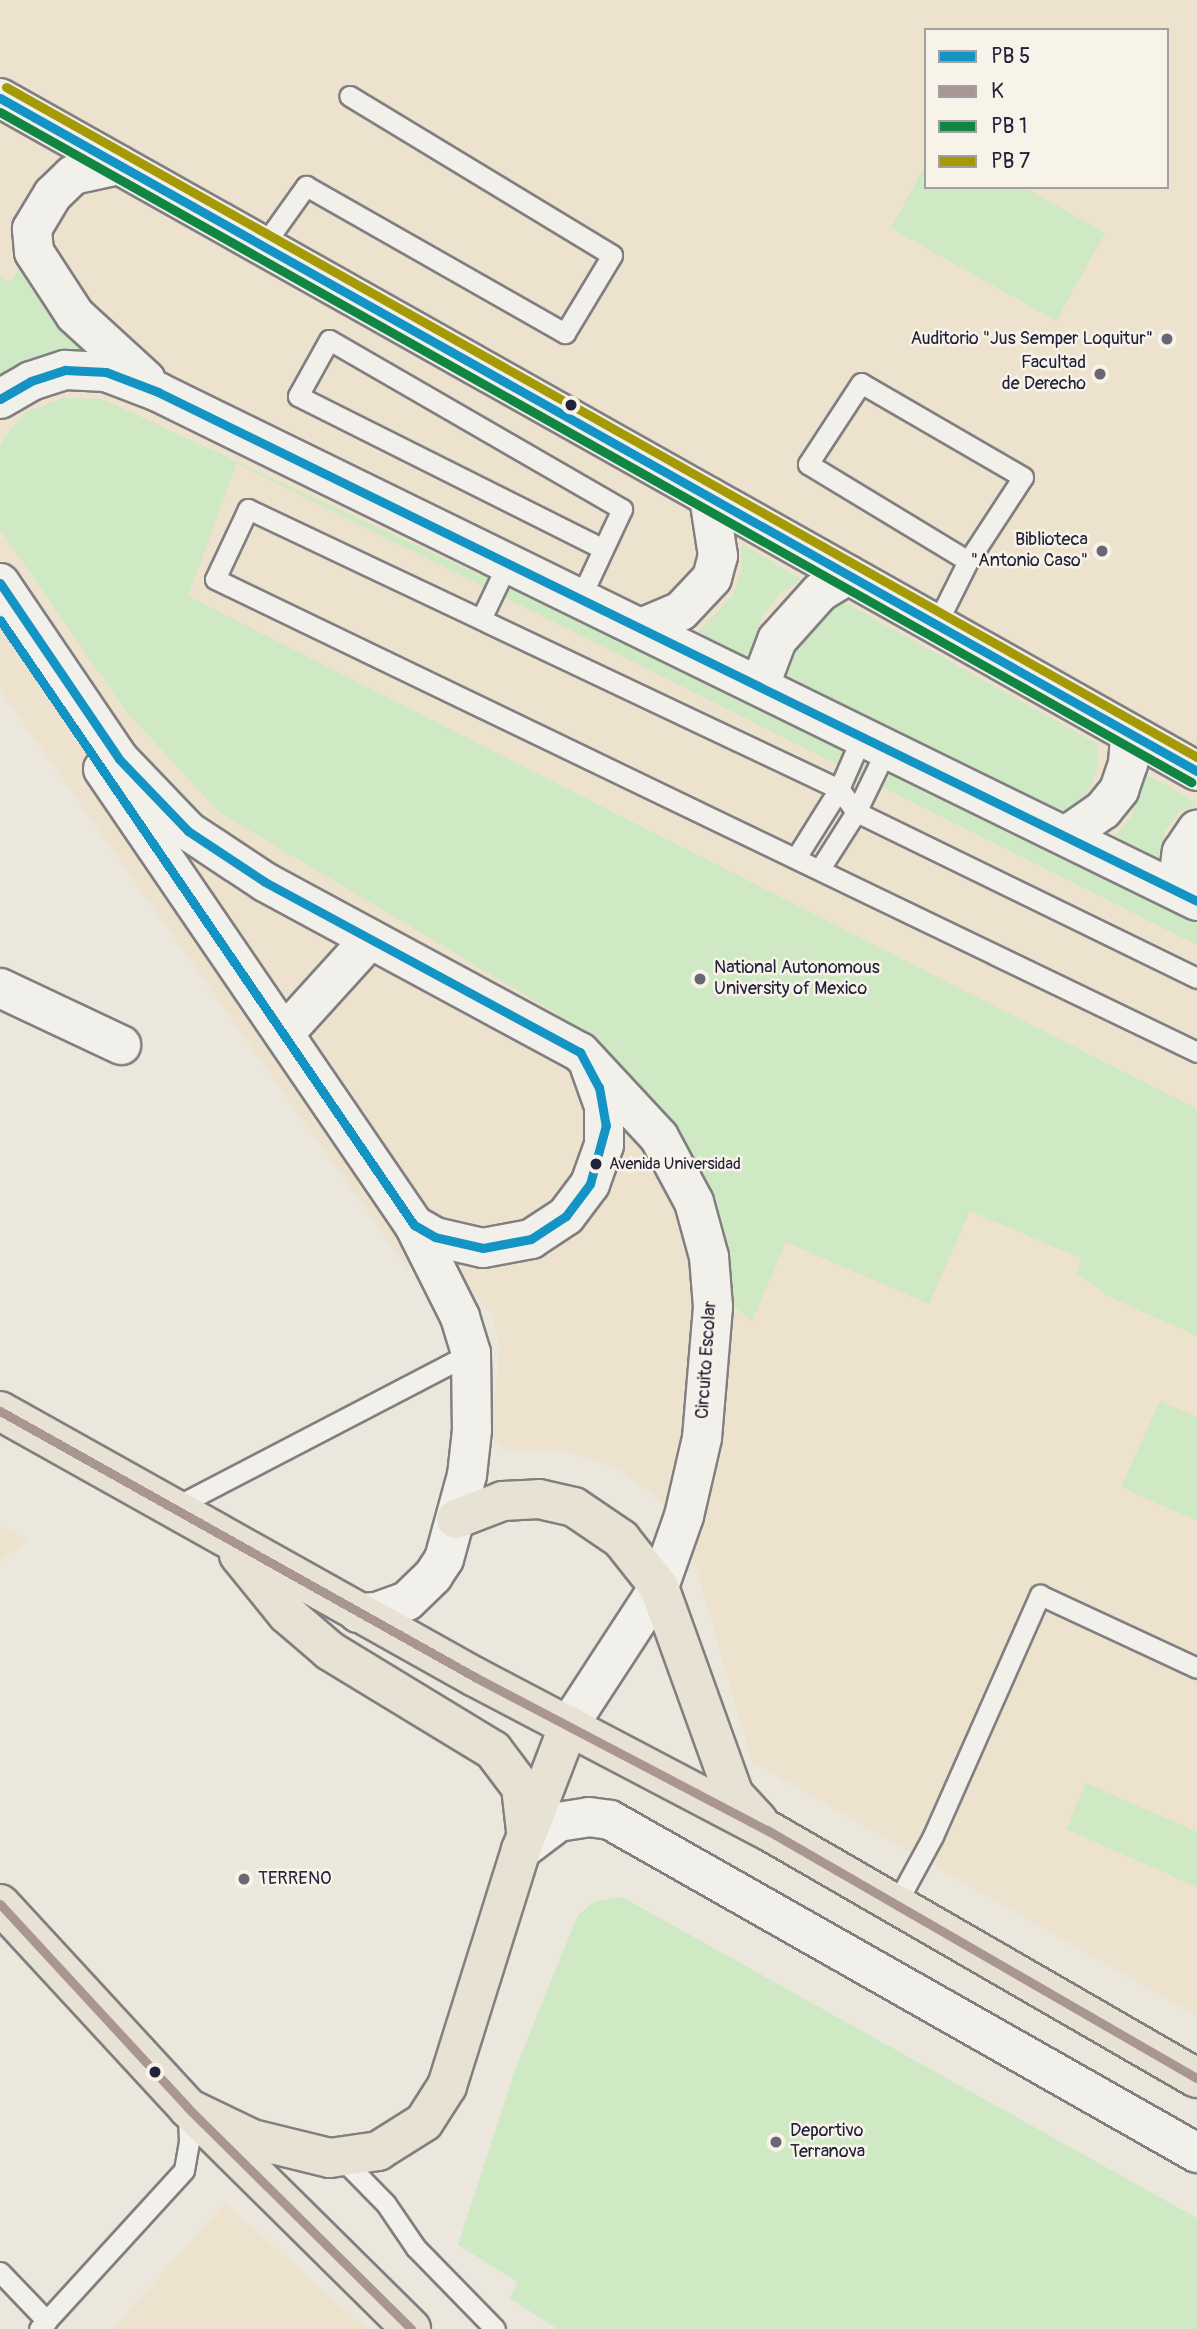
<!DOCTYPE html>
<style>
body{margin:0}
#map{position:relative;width:1197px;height:2329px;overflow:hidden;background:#ece7dd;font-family:Pangolin,sans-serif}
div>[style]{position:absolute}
.built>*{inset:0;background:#ece2ce}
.green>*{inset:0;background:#cee9c3}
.roads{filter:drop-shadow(2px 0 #817f80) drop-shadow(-2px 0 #817f80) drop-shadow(0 2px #817f80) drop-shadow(0 -2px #817f80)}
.lane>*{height:19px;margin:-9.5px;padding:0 9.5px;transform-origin:9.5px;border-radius:9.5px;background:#f1f0eb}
.street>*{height:38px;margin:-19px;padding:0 19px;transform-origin:19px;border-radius:19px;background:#f1f0eb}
.secondary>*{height:38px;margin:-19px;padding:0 19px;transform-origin:19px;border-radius:19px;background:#f1f0eb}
.primary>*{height:38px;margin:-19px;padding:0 19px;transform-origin:19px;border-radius:19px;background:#e7e2d3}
.bus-1>*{height:9px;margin:-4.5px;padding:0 4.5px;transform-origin:4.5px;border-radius:4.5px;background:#1493c5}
.bus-2>*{height:9px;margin:-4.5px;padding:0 4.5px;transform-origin:4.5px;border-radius:4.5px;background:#aa9691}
.bus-3>*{height:9px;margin:-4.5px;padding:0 4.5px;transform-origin:4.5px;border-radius:4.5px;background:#118642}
.bus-4>*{height:9px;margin:-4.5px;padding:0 4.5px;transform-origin:4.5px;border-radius:4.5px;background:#a59a06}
.dots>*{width:19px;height:19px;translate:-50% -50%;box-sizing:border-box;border:4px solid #f7f3e8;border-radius:50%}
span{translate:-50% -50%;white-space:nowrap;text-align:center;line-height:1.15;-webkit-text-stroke:5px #f7f3e8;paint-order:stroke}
.bus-label{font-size:16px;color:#22223b}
.left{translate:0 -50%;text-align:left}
.poi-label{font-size:18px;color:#22223b}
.right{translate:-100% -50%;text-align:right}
.street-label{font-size:18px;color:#22223b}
.legend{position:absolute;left:924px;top:28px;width:245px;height:161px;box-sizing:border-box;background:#f7f3e8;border:2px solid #a29fa3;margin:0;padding:9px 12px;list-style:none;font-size:21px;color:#22223b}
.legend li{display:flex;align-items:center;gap:14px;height:35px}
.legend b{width:35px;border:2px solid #a29fa3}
</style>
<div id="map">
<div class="built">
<div style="clip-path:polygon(evenodd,0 0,1197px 0,1197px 2016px,752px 1762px,694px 1561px,671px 1516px,655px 1496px,613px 1466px,562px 1451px,509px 1452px,495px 1443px,490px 1435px,500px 1345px,493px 1316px,472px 1294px,407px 1268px,0 690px,0 0,926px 30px,1167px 30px,1167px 187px,926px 187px,926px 30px)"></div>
<div style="clip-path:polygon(0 1525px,28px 1541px,0 1561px)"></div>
<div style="clip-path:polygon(225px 2203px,336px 2302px,367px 2329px,113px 2329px)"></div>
</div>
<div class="green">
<div style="clip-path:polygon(926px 164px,926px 187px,1024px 187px,1105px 233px,1056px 321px,891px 228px)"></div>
<div style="clip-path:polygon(22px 263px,110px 363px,70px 354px,12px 366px,0 376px,0 276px,11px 282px)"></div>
<div style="clip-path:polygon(64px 398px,102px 399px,961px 799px,1197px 921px,1197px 945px,237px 463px,188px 596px,1197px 1109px,1197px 1336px,1108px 1296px,1076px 1273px,1082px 1259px,970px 1211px,929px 1304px,786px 1242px,752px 1321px,711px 1287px,637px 1113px,559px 1015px,219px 812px,125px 710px,0 529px,0 447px,6px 435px,26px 412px)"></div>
<div style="clip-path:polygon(742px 544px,802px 580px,780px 593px,762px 616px,750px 666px,692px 639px,733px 595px,742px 570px)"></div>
<div style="clip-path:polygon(842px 601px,1097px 744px,1098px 764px,1090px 789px,1077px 808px,1060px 821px,783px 681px,790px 654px,821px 612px)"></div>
<div style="clip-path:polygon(1144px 773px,1197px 803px,1178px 813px,1165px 831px,1158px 870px,1108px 844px,1132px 816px)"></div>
<div style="clip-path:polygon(1160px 1401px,1197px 1417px,1197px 1521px,1121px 1487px)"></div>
<div style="clip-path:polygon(1086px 1783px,1197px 1832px,1197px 1887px,1066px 1829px)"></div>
<div style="clip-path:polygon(622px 1897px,1197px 2218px,1197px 2329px,557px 2329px,510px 2298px,518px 2282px,458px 2245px,516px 2067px,578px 1915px,595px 1901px)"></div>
</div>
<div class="roads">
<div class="lane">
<div style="left:263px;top:246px;width:74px;rotate:-54.4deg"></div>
<div style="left:306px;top:186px;width:298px;rotate:29.6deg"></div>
<div style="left:565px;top:333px;width:91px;rotate:-58.9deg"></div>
<div style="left:612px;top:255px;width:307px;rotate:-148.8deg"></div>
<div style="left:577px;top:605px;width:106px;rotate:-64.9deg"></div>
<div style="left:622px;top:509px;width:338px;rotate:-150deg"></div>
<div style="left:329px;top:340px;width:64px;rotate:119deg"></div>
<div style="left:298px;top:396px;width:341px;rotate:26.6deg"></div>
<div style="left:481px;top:619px;width:47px;rotate:-64.5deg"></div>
<div style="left:935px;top:627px;width:74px;rotate:-63.4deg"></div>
<div style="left:968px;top:561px;width:100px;rotate:-56.8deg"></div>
<div style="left:1023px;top:477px;width:187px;rotate:-149.9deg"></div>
<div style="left:861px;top:383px;width:97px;rotate:123.2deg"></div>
<div style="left:808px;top:464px;width:187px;rotate:31.2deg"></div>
<div style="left:797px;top:856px;width:79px;rotate:-57.9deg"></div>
<div style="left:839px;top:789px;width:60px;rotate:-66.4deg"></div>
<div style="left:821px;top:867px;width:65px;rotate:-57.5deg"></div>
<div style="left:856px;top:812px;width:73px;rotate:-64.1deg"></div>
<div style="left:1197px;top:978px;width:379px;rotate:-154deg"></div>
<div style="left:856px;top:812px;width:29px;rotate:-126deg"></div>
<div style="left:839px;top:789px;width:654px;rotate:-154.65deg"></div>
<div style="left:248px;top:509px;width:77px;rotate:115.2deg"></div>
<div style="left:215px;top:579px;width:1090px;rotate:25.72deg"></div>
<div style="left:173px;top:1508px;width:336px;rotate:-27.5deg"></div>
<div style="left:896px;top:1904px;width:77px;rotate:-61.4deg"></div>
<div style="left:933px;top:1836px;width:264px;rotate:-66.1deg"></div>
<div style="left:1040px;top:1595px;width:173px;rotate:24.9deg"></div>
<div style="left:341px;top:2158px;width:64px;rotate:45.6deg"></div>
<div style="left:386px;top:2204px;width:53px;rotate:55.7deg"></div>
<div style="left:416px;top:2248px;width:113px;rotate:45.7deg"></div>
<div style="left:0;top:2272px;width:68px;rotate:46.2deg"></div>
<div style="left:39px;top:2329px;width:215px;rotate:-47.6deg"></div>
<div style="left:184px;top:2170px;width:28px;rotate:-80deg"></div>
<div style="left:189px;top:2142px;width:32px;rotate:-92deg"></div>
</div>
<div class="street">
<div style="left:0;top:988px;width:134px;rotate:25.2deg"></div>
</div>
<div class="secondary">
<div style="left:0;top:98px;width:1373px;rotate:29.35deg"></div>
<div style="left:119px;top:165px;width:47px;rotate:167.7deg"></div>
<div style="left:73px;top:175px;width:28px;rotate:136deg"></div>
<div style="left:53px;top:194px;width:41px;rotate:121deg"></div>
<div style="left:32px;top:229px;width:23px;rotate:85deg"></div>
<div style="left:34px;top:252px;width:75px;rotate:56.9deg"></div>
<div style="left:75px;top:315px;width:96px;rotate:42.5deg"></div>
<div style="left:0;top:399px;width:36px;rotate:-30deg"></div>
<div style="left:31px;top:381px;width:36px;rotate:-18deg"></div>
<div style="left:65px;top:370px;width:41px;rotate:2.8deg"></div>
<div style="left:106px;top:372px;width:56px;rotate:21deg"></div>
<div style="left:158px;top:392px;width:1157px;rotate:26.1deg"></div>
<div style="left:0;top:583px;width:212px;rotate:55.9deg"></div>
<div style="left:119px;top:759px;width:100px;rotate:46.2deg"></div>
<div style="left:188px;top:831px;width:92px;rotate:33.5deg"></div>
<div style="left:265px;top:882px;width:358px;rotate:28.4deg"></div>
<div style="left:580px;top:1052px;width:116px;rotate:47.1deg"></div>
<div style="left:659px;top:1137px;width:74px;rotate:61.7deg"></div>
<div style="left:694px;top:1202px;width:57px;rotate:74.7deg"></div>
<div style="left:709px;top:1257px;width:50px;rotate:85.4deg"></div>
<div style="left:713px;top:1307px;width:131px;rotate:94.8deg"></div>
<div style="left:702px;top:1438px;width:80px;rotate:103deg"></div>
<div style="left:684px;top:1516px;width:75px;rotate:109.4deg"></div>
<div style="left:659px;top:1587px;width:165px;rotate:123.1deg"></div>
<div style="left:641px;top:628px;width:43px;rotate:-23deg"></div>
<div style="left:681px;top:611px;width:45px;rotate:-46.8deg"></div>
<div style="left:712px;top:578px;width:23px;rotate:-75deg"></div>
<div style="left:718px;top:556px;width:60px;rotate:-98.7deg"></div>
<div style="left:760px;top:685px;width:48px;rotate:-69.3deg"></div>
<div style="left:777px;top:640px;width:64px;rotate:-48.1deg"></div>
<div style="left:820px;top:592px;width:33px;rotate:-31deg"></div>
<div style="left:103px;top:769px;width:552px;rotate:55.71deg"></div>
<div style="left:414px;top:1225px;width:103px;rotate:63.4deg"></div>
<div style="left:460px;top:1317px;width:38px;rotate:73deg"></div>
<div style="left:471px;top:1353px;width:77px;rotate:89.3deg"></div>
<div style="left:472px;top:1430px;width:45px;rotate:96.3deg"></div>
<div style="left:467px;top:1475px;width:87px;rotate:105.3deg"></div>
<div style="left:444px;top:1559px;width:20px;rotate:123deg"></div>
<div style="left:433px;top:1576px;width:36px;rotate:136deg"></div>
<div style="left:407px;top:1601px;width:32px;rotate:160deg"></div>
<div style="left:377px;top:1612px;width:19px;rotate:177deg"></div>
<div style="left:1067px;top:835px;width:44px;rotate:-34.8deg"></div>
<div style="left:1103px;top:810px;width:26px;rotate:-51deg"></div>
<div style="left:1119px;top:790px;width:28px;rotate:-71deg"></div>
<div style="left:1128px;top:764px;width:30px;rotate:-86deg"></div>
<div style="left:1177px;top:890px;width:38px;rotate:-83deg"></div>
<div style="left:1182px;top:852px;width:27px;rotate:-56deg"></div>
<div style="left:284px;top:1034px;width:128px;rotate:-47.8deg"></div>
<div style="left:414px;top:1225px;width:24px;rotate:30deg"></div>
<div style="left:435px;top:1237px;width:49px;rotate:12.9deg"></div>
<div style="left:483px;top:1248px;width:49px;rotate:-10.6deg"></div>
<div style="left:531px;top:1239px;width:42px;rotate:-33.3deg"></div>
<div style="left:566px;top:1216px;width:40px;rotate:-53deg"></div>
<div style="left:590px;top:1184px;width:41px;rotate:-70.3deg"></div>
<div style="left:604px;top:1145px;width:39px;rotate:-90deg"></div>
<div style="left:604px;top:1106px;width:41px;rotate:-109.7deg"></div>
<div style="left:521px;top:1850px;width:46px;rotate:-37.1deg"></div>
<div style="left:558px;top:1822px;width:31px;rotate:-9deg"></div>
<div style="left:589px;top:1817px;width:21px;rotate:8deg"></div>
<div style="left:610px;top:1820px;width:675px;rotate:29.57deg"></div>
</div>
<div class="primary">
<div style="left:0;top:1411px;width:544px;rotate:29.25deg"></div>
<div style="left:475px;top:1677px;width:330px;rotate:27.7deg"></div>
<div style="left:767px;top:1830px;width:496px;rotate:30deg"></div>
<div style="left:456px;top:1519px;width:50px;rotate:-21deg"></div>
<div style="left:503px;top:1501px;width:36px;rotate:-3deg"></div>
<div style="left:539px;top:1499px;width:36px;rotate:13deg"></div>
<div style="left:574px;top:1507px;width:57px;rotate:34.2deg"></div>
<div style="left:621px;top:1539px;width:61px;rotate:51.6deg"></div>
<div style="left:659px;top:1587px;width:221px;rotate:70.2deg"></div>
<div style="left:734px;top:1795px;width:35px;rotate:47deg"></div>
<div style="left:239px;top:1555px;width:76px;rotate:50.9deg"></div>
<div style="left:287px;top:1614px;width:57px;rotate:40.7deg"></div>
<div style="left:330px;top:1651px;width:191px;rotate:31.3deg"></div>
<div style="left:493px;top:1750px;width:46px;rotate:52.9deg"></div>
<div style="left:521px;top:1787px;width:44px;rotate:83.5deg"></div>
<div style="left:0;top:1904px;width:277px;rotate:47.3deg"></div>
<div style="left:188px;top:2108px;width:314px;rotate:44.7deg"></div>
<div style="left:188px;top:2108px;width:71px;rotate:25.8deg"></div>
<div style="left:252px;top:2139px;width:80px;rotate:13.7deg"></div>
<div style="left:330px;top:2158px;width:49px;rotate:-8.3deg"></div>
<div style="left:378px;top:2151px;width:54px;rotate:-32.2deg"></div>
<div style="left:424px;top:2122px;width:43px;rotate:-57.4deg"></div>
<div style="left:447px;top:2086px;width:247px;rotate:-72.6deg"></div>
<div style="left:521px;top:1850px;width:134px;rotate:-69deg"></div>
</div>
</div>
<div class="bus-1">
<div style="left:0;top:98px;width:1373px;rotate:29.35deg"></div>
<div style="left:0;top:399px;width:36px;rotate:-30deg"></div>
<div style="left:31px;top:381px;width:36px;rotate:-18deg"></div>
<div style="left:65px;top:370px;width:41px;rotate:2.8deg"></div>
<div style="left:106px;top:372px;width:56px;rotate:21deg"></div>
<div style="left:158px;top:392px;width:1157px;rotate:26.1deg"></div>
<div style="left:0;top:583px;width:212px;rotate:55.9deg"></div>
<div style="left:119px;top:759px;width:100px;rotate:46.2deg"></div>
<div style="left:188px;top:831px;width:92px;rotate:33.5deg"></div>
<div style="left:265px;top:882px;width:358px;rotate:28.4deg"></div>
<div style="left:580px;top:1052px;width:40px;rotate:62deg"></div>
<div style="left:599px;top:1087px;width:39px;rotate:80deg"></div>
<div style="left:606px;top:1125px;width:61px;rotate:105.2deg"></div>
<div style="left:590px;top:1184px;width:40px;rotate:127deg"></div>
<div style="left:566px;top:1216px;width:42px;rotate:146.7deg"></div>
<div style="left:531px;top:1239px;width:49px;rotate:169.4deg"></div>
<div style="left:483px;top:1248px;width:49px;rotate:-167.1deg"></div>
<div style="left:435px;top:1237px;width:24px;rotate:-150deg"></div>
<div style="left:414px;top:1225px;width:733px;rotate:-124.38deg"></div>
</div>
<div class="bus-2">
<div style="left:0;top:1411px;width:544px;rotate:29.25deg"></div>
<div style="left:475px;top:1677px;width:330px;rotate:27.7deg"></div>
<div style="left:767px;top:1830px;width:496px;rotate:30deg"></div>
<div style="left:0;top:1904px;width:277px;rotate:47.3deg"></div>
<div style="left:188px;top:2108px;width:314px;rotate:44.7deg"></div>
</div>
<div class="bus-3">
<div style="left:0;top:112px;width:1367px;rotate:29.36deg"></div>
</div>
<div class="bus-4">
<div style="left:6px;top:87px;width:1367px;rotate:29.36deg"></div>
</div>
<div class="dots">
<div style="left:1167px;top:339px;background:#696774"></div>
<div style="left:1100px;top:374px;background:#696774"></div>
<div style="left:571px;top:405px;background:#22223b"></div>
<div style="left:1102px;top:551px;background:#696774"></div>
<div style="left:700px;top:979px;background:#696774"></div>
<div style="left:596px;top:1164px;background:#22223b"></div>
<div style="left:244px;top:1879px;background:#696774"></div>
<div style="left:155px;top:2072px;background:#22223b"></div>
<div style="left:776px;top:2142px;background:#696774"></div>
</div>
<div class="bus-label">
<span class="left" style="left:609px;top:1164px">Avenida Universidad</span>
</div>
<div class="poi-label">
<span class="right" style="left:1153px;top:339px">Auditorio "Jus Semper Loquitur"</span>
<span class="right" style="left:1086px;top:374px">Facultad<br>de Derecho</span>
<span class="right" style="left:1088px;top:551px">Biblioteca<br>"Antonio Caso"</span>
<span class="left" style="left:714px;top:979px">National Autonomous<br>University of Mexico</span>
<span class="left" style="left:258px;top:1879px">TERRENO</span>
<span class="left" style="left:790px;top:2142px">Deportivo<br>Terranova</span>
</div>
<div class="street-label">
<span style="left:707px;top:1360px;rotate:-86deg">Circuito Escolar</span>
</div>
<ul class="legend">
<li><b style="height:9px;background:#1493c5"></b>PB 5</li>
<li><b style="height:9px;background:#aa9691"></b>K</li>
<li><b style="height:9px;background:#118642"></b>PB 1</li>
<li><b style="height:9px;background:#a59a06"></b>PB 7</li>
</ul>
</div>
